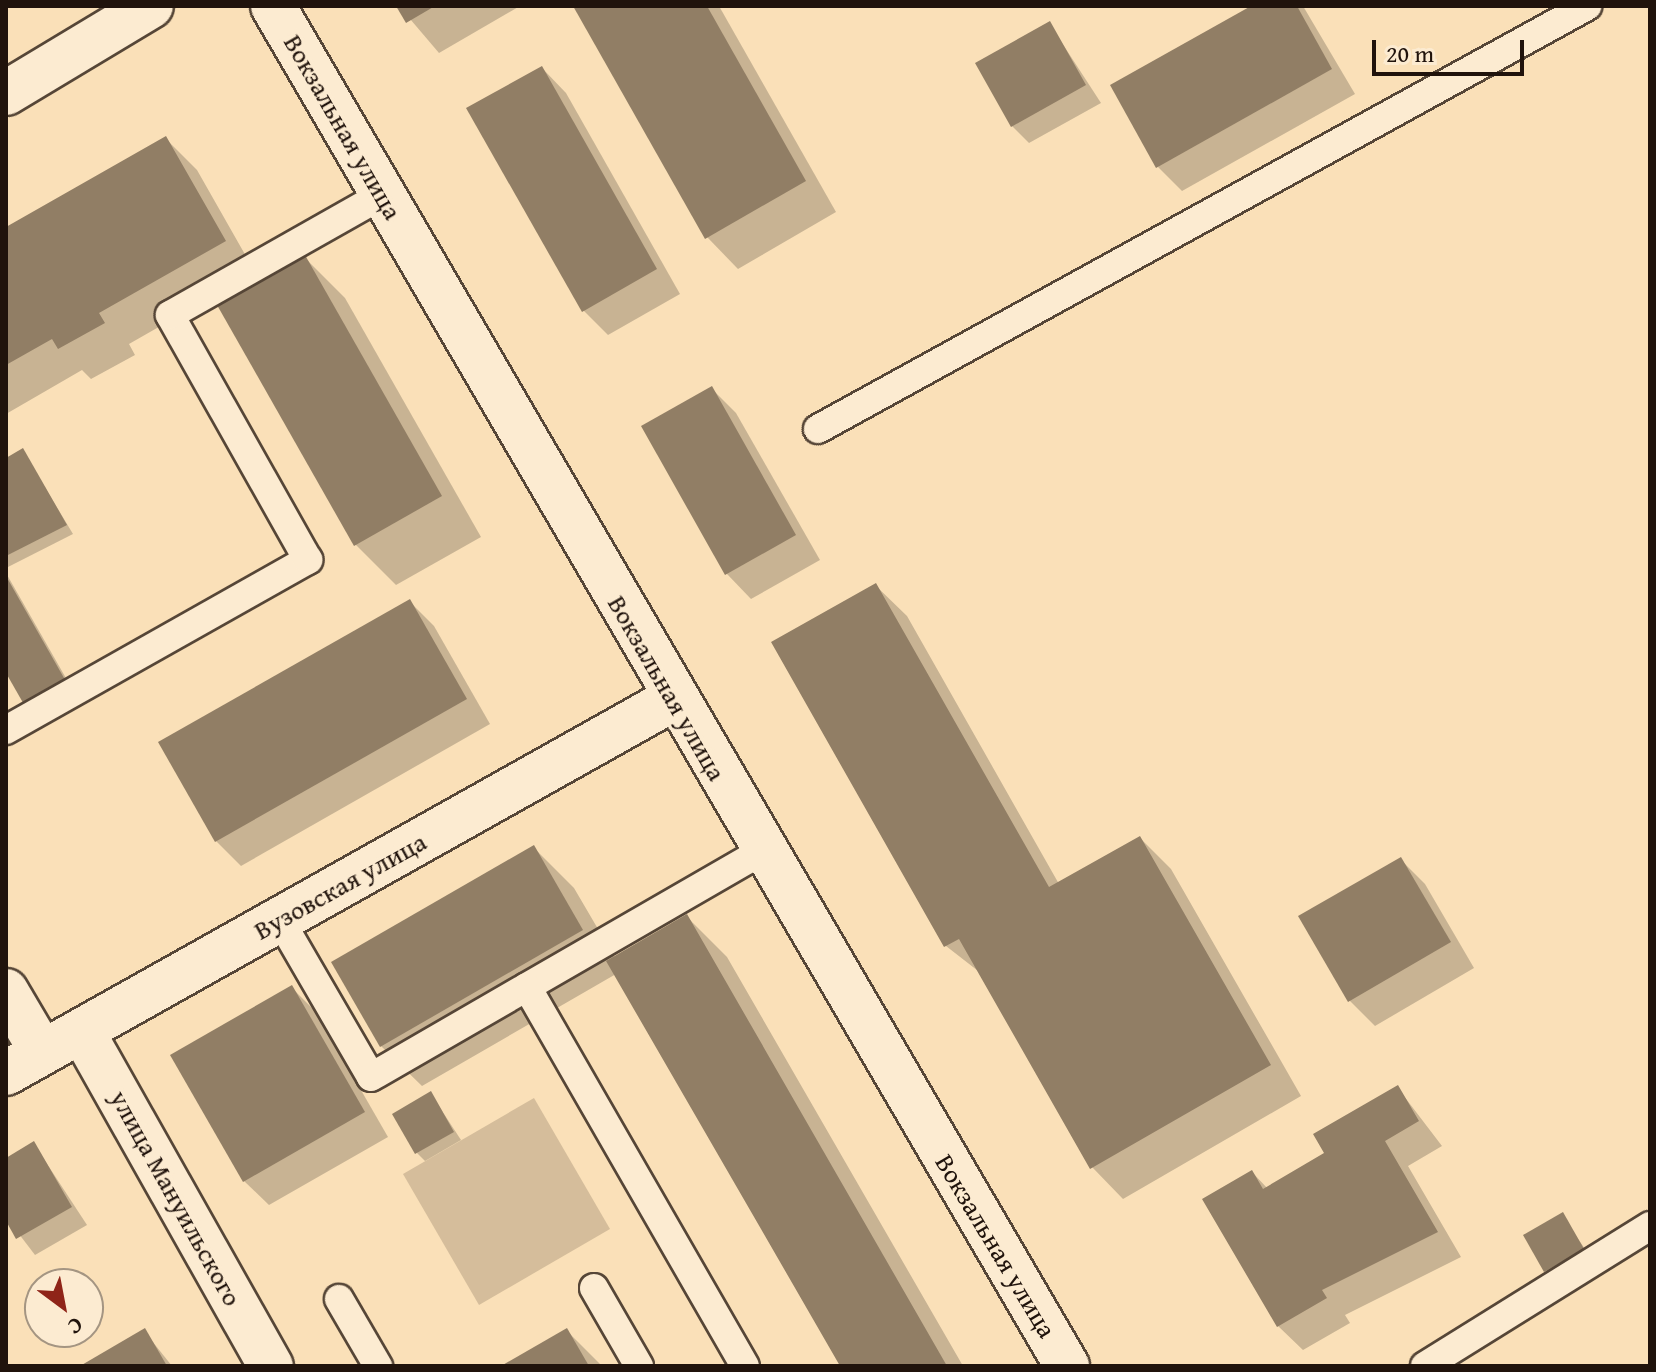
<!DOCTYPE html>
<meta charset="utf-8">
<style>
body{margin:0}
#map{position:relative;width:1656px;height:1372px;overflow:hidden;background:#fae0b8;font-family:"Gentium Book Plus",serif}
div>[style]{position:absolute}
.green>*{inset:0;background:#d5bd9b}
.shadow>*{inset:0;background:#0003}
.building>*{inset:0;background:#917e65}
.roads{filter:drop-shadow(2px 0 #564637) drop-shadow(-2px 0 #564637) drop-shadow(0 2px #564637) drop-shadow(0 -2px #564637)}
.service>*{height:28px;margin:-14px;padding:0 14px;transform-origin:14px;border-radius:14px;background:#fcebd1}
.minor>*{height:44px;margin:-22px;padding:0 22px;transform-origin:22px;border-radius:22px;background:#fcebd1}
.tertiary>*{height:44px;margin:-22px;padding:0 22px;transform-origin:22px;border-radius:22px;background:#fcebd1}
span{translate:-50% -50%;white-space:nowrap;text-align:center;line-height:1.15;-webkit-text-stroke:7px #fcebd1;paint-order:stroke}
.street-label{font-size:26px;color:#20130c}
.frame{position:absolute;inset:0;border:8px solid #20130c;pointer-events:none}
.north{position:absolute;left:24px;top:1268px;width:80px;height:80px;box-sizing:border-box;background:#fcebd1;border:2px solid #a49582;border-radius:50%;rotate:148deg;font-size:22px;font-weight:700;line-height:32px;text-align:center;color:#20130c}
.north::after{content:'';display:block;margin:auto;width:28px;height:36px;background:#8f2418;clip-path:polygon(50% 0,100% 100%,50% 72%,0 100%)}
.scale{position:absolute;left:1372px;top:40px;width:152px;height:36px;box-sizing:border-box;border:4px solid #20130c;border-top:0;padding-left:10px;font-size:24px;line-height:28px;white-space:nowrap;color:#20130c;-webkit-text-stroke:6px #fcebd1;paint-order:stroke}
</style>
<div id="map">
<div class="green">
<div style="clip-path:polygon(534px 1098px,610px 1229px,479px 1305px,403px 1174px)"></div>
</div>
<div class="shadow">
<div style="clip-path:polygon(399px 6px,520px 6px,439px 53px)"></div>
<div style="clip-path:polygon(575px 6px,719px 6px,836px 212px,738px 269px,707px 237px)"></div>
<div style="clip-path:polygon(1255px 6px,1303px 6px,1355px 94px,1182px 191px,1158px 167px)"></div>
<div style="clip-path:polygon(1049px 23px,1101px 103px,1029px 143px,1012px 126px)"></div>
<div style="clip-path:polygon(542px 68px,566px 93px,680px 294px,608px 335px,584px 311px)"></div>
<div style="clip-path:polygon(166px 139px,197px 170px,255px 272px,129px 344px,135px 355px,91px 379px,82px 370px,6px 414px,6px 230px)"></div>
<div style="clip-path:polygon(305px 258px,345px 298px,481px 537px,396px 585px,355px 544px)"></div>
<div style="clip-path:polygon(712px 389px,736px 413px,820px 560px,751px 599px,727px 574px,644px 427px)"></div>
<div style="clip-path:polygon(23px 451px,73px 534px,6px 568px,6px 460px)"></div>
<div style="clip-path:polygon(6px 573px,75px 694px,6px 669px)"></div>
<div style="clip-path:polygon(875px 585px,907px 616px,1059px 884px,1140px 838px,1171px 869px,1301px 1096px,1123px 1199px,1092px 1167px,982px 974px,946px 946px)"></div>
<div style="clip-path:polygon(409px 601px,434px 626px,490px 724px,241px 866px,216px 841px)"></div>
<div style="clip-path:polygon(534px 848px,574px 888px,615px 958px,687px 917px,727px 957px,963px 1366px,842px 1366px,616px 974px,422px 1086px,381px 1046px)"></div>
<div style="clip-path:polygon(1401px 860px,1425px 884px,1474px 968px,1375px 1026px,1350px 1001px,1301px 917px)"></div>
<div style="clip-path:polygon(291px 987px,316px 1012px,388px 1137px,269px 1205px,244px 1181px)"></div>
<div style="clip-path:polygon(1397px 1087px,1442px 1146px,1408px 1166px,1461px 1257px,1345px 1315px,1350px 1323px,1303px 1350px,1278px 1326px,1252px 1172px,1268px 1189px,1327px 1154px)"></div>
<div style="clip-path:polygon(431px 1094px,461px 1140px,425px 1161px,417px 1153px)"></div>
<div style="clip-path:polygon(34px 1144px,87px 1225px,35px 1255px,6px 1217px,6px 1160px)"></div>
<div style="clip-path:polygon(1562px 1215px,1591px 1258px,1554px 1279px,1546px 1271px)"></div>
<div style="clip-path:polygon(144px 1331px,172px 1366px,84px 1366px)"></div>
<div style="clip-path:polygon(567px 1331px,602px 1366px,505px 1366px)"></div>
</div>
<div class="building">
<div style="clip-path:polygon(396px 6px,435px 6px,406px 23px)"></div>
<div style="clip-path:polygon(573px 6px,707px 6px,806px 181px,705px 239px)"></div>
<div style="clip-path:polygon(1251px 6px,1297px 6px,1332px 69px,1156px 168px,1110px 85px)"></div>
<div style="clip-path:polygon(1050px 21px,1086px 85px,1011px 127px,975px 63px)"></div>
<div style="clip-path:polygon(542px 66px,657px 269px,582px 312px,466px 108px)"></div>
<div style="clip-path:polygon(166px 136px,226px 241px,99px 313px,105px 323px,58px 349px,52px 339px,6px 365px,6px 227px)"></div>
<div style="clip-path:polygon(305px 255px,442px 496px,354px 546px,217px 305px)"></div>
<div style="clip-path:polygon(712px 386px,796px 535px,725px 575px,641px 426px)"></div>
<div style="clip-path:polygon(23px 448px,67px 525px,6px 556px,6px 458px)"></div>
<div style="clip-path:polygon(6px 576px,68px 685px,26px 708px,6px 673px)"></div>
<div style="clip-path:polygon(876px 583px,1049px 887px,1140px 836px,1271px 1065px,1090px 1169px,959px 939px,944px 947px,771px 642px)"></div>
<div style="clip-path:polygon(410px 599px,467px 699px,215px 842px,158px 742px)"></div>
<div style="clip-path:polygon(534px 845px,583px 930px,380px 1047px,331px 962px)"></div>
<div style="clip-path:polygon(1401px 857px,1451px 942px,1348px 1002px,1298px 916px)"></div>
<div style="clip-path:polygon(687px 914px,947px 1366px,840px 1366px,761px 1229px,606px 961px)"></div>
<div style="clip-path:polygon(292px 985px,365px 1112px,243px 1182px,170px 1055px)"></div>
<div style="clip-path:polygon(1398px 1085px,1419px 1121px,1385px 1141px,1438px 1232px,1322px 1290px,1327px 1298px,1277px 1327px,1202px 1199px,1252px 1170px,1263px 1189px,1324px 1153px,1313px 1134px)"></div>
<div style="clip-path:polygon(431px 1091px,454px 1132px,415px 1154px,392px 1114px)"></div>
<div style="clip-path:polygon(34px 1141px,72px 1207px,16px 1239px,6px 1221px,6px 1158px)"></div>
<div style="clip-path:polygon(1563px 1212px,1584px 1249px,1544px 1272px,1523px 1235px)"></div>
<div style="clip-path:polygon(145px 1328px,167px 1366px,80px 1366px)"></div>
<div style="clip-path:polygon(567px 1328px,589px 1366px,501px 1366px)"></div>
</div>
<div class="roads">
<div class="service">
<div style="left:818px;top:429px;width:878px;rotate:-28.81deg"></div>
<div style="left:6px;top:730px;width:347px;rotate:-29.4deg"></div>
<div style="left:308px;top:560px;width:281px;rotate:-119.4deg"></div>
<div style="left:170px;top:315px;width:244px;rotate:-29.5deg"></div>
<div style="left:280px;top:920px;width:181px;rotate:59.9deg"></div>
<div style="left:371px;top:1077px;width:452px;rotate:-30deg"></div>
<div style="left:527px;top:987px;width:437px;rotate:60.1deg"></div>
<div style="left:594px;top:1288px;width:90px;rotate:60deg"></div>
<div style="left:339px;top:1299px;width:78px;rotate:59.8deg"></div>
<div style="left:1425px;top:1366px;width:265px;rotate:-31.9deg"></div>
</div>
<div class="minor">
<div style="left:6px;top:93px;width:169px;rotate:-31deg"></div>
<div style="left:6px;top:991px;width:71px;rotate:59.5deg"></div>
<div style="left:82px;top:1031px;width:385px;rotate:60.6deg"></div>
<div style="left:6px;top:1073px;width:765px;rotate:-29.28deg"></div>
</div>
<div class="tertiary">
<div style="left:273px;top:6px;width:1575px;rotate:59.72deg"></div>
</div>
</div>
<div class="street-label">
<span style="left:343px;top:127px;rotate:60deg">Вокзальная улица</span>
<span style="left:667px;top:688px;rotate:60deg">Вокзальная улица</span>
<span style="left:340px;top:886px;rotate:-29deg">Вузовская улица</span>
<span style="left:176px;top:1198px;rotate:61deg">улица Мануильского</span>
<span style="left:996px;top:1246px;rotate:59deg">Вокзальная улица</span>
</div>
<div class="frame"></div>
<div class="north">С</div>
<div class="scale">20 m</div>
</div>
